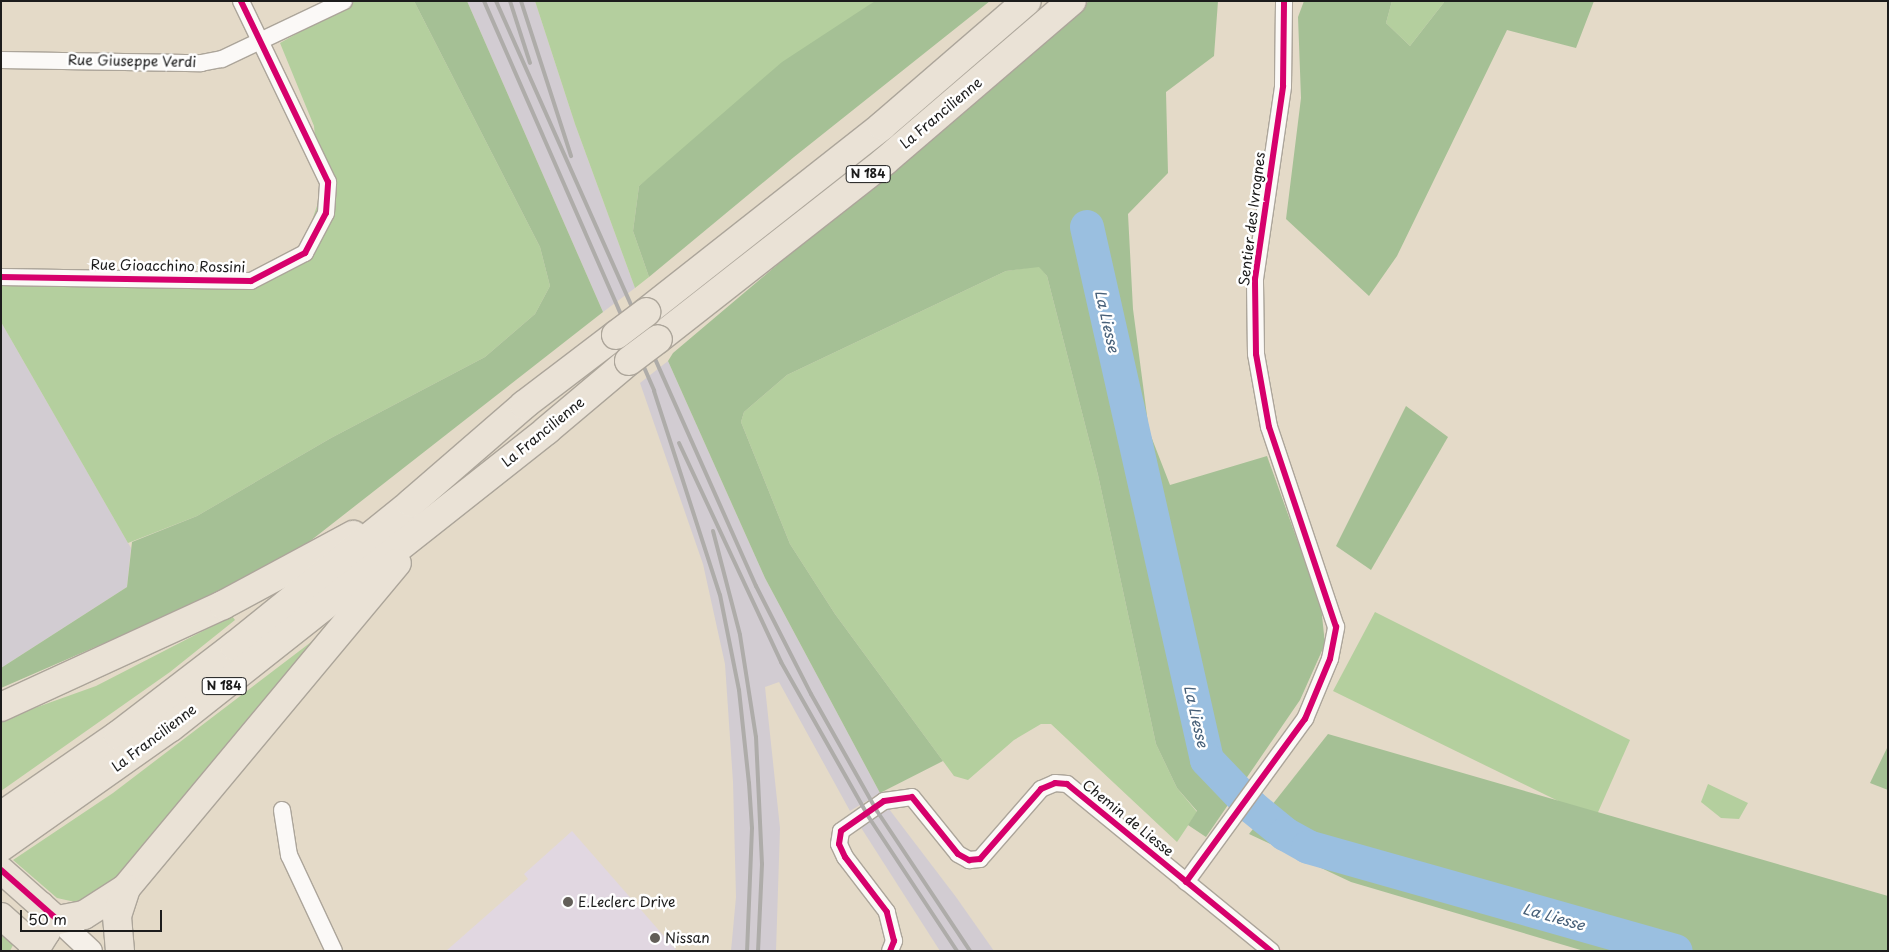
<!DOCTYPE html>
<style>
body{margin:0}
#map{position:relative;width:1889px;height:952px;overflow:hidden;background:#e4dac8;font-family:"Playpen Sans",sans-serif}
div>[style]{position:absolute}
.built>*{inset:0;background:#e1d7e1}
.industrial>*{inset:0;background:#d2ccd2}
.green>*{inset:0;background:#b4cf9e}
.forest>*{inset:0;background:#a5c095}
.river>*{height:34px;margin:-17px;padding:0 17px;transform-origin:17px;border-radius:17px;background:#9abfe0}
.roads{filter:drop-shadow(1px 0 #aca59a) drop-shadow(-1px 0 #aca59a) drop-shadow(0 1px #aca59a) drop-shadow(0 -1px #aca59a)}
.street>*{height:16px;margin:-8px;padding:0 8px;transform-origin:8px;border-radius:8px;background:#fbf9f7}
.secondary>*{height:22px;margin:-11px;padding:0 11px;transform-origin:11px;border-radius:11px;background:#f5f0e9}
.primary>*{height:26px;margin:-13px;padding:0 13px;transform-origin:13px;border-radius:13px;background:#eae2d6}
.highway>*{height:28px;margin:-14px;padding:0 14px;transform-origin:14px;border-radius:14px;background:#eae2d6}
.rail>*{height:4px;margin:-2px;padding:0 2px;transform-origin:2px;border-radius:2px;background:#aeaca9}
.bridges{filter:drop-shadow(1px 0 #aca59a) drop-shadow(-1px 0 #aca59a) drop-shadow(0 1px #aca59a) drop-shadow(0 -1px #aca59a)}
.highway-bridge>*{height:28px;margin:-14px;padding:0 14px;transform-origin:14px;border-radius:14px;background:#eae2d6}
.cycleway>*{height:6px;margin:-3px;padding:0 3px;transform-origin:3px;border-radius:3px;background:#d6006c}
.dots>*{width:14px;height:14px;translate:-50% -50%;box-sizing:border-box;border:2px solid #fff;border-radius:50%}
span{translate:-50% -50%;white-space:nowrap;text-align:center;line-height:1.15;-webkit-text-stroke:5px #fff;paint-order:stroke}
.shield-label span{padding:1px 4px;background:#fff;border:1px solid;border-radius:4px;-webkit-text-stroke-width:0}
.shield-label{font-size:12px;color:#1c1c1c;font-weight:700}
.street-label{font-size:14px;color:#1c1c1c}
.poi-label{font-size:14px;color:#1c1c1c}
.left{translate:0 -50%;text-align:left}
.water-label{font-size:15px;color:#476079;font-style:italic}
.frame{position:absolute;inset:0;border:2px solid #1c1c1c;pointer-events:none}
.scale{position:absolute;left:20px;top:910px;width:142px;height:22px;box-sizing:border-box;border:2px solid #1c1c1c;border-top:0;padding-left:6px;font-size:15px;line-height:18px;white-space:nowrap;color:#1c1c1c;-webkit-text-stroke:4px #fff;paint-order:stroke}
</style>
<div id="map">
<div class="built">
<div style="clip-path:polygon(572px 831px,677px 951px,446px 951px,528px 879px,524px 874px)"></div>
</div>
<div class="industrial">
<div style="clip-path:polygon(467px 1px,535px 1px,575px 124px,635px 288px,603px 312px)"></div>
<div style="clip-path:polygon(1px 322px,131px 548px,127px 587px,1px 668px)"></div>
<div style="clip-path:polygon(668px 361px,765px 578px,880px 793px,850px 811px,779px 682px,765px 687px,780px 828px,776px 951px,731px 951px,736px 897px,733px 782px,725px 664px,703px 564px,640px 383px)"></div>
<div style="clip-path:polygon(889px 809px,956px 897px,994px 951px,940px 951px,860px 826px)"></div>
</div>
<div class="green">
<div style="clip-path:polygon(355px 1px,414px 1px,540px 247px,550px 286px,535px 314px,485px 357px,331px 438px,197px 516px,128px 543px,1px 322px,1px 272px,261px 278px,303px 247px,320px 197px,314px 126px,280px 43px)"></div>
<div style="clip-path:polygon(535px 1px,875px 1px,639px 186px,633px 231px,649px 277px,635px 288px,575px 124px)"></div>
<div style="clip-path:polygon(1392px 1px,1445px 1px,1410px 46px,1386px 23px)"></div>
<div style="clip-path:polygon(1039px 266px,1047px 276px,1098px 475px,1156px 744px,1177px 788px,1197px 812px,1177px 842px,1051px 724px,1041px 724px,1014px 740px,968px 780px,954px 776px,835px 614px,790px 544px,741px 422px,744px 412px,787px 375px,1006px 271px)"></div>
<div style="clip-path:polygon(1375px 612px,1630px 740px,1595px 819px,1333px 691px)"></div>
<div style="clip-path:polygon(232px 616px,235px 620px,170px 672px,1px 791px,1px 720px,96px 686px)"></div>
<div style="clip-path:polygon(323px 633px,117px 879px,90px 898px,75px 902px,57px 898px,13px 860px,113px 793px)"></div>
<div style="clip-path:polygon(1708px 784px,1748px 803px,1739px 819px,1721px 818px,1701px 802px)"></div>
<div style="clip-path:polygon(1px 933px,13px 945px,10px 951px,1px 951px)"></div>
</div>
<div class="forest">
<div style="clip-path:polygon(414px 1px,467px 1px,603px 312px,300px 549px,185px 608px,1px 688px,1px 668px,127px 587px,132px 542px,197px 516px,331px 438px,485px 357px,535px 314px,550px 286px,540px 247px)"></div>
<div style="clip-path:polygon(875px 1px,990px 1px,794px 157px,649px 277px,633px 231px,639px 186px,782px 62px)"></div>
<div style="clip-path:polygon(1089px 1px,1218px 1px,1214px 56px,1166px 92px,1168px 173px,1128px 214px,1133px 309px,1149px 431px,1170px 485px,1267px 456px,1321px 606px,1325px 644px,1300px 700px,1206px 837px,1188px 825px,1197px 811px,1177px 788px,1156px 744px,1098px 475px,1047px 276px,1039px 267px,1006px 271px,787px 375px,744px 412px,741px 422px,790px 544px,835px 614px,943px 761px,880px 793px,765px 578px,668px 361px,673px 353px)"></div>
<div style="clip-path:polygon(1304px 1px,1392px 1px,1386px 23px,1410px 46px,1445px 1px,1594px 1px,1576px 48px,1507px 30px,1397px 256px,1369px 296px,1286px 219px,1301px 98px,1298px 17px)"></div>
<div style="clip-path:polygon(1406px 406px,1448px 437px,1371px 570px,1336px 546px)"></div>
<div style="clip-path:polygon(1328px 734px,1888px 896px,1888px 951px,1584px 951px,1351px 882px,1249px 834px)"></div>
<div style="clip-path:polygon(1888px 746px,1888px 790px,1870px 783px)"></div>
</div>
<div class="river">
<div style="left:1087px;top:227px;width:546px;rotate:77.31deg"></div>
<div style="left:1207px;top:760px;width:65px;rotate:46.2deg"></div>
<div style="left:1252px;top:807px;width:43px;rotate:39.3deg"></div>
<div style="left:1285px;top:834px;width:26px;rotate:29deg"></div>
<div style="left:1308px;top:847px;width:382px;rotate:15.8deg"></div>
</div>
<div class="roads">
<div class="street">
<div style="left:1px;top:60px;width:200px;rotate:0.9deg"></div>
<div style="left:201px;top:63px;width:21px;rotate:-11deg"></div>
<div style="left:222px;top:59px;width:135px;rotate:-25.4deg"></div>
<div style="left:1px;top:277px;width:250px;rotate:0.9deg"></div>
<div style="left:251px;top:281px;width:61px;rotate:-27.4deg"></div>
<div style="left:305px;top:253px;width:45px;rotate:-62.3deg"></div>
<div style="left:326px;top:213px;width:31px;rotate:-86deg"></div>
<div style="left:328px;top:182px;width:201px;rotate:-115.7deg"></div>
<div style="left:282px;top:810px;width:46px;rotate:81.2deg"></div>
<div style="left:289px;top:855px;width:106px;rotate:64.9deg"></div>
<div style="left:1186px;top:882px;width:202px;rotate:-53.9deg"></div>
<div style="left:1305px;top:719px;width:65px;rotate:-67.4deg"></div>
<div style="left:1330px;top:659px;width:33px;rotate:-79deg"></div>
<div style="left:1336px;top:627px;width:211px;rotate:-108.5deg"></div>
<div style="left:1269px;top:427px;width:74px;rotate:-100.1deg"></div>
<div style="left:1256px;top:354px;width:75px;rotate:-90.8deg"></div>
<div style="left:1255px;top:279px;width:195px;rotate:-81.7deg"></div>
<div style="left:1283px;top:86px;width:85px;rotate:-89.3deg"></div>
<div style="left:890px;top:951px;width:11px;rotate:-68deg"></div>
<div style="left:894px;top:941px;width:30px;rotate:-104deg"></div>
<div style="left:887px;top:912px;width:69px;rotate:-127.4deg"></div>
<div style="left:845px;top:857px;width:14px;rotate:-115deg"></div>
<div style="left:839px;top:844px;width:13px;rotate:-81deg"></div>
<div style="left:841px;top:831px;width:52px;rotate:-34.9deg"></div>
<div style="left:884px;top:801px;width:28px;rotate:-8deg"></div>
<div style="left:912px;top:797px;width:73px;rotate:51.1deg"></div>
<div style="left:958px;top:854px;width:13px;rotate:29deg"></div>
<div style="left:969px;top:860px;width:11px;rotate:-5deg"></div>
<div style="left:980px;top:859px;width:93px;rotate:-48.9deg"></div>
<div style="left:1041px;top:789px;width:15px;rotate:-23deg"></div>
<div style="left:1055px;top:783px;width:12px;rotate:5deg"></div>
<div style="left:1067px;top:784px;width:264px;rotate:39.3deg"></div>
</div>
<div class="secondary">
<div style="left:58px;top:920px;width:45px;rotate:43.2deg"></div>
</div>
<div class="primary">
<div style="left:1px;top:870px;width:69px;rotate:41.5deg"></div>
<div style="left:1px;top:916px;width:48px;rotate:41.6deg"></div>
<div style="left:37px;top:948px;width:19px;rotate:-58deg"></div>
<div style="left:47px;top:932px;width:28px;rotate:-103deg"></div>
</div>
<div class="highway">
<div style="left:646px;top:312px;width:300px;rotate:-38.2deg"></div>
<div style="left:882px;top:126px;width:191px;rotate:-40.8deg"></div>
<div style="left:658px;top:339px;width:288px;rotate:-38.1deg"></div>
<div style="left:885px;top:161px;width:246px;rotate:-40.6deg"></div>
<div style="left:1px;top:707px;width:244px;rotate:-24.7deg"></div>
<div style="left:223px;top:605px;width:148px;rotate:-28.3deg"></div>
<div style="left:1px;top:816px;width:142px;rotate:-34.7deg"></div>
<div style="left:118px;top:735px;width:146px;rotate:-37.5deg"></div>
<div style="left:234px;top:646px;width:228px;rotate:-38.9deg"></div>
<div style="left:411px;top:503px;width:150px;rotate:-40.9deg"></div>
<div style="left:524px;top:405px;width:116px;rotate:-37.3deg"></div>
<div style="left:1px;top:847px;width:207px;rotate:-35.2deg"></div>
<div style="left:170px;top:728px;width:481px;rotate:-38.3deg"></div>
<div style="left:547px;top:430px;width:107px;rotate:-40.1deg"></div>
<div style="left:58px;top:920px;width:26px;rotate:-11deg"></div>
<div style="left:84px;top:915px;width:50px;rotate:-32.7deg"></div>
<div style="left:126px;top:888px;width:423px;rotate:-50.2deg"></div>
<div style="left:33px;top:951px;width:5px;rotate:-37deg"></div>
<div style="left:120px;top:951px;width:35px;rotate:-95deg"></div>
<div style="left:117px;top:916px;width:29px;rotate:-72deg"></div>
</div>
</div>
<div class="rail">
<div style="left:484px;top:1px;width:425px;rotate:66.4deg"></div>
<div style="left:654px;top:391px;width:214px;rotate:72.1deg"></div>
<div style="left:720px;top:595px;width:97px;rotate:78.7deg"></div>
<div style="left:739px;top:690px;width:94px;rotate:83.9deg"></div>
<div style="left:749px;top:783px;width:45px;rotate:86.2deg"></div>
<div style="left:752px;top:828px;width:123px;rotate:92.3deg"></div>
<div style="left:496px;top:1px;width:640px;rotate:66.04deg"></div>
<div style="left:756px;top:586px;width:121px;rotate:63deg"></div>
<div style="left:811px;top:694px;width:134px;rotate:60.6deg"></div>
<div style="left:877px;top:811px;width:168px;rotate:56.4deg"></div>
<div style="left:510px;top:1px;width:65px;rotate:72.1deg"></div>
<div style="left:521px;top:1px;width:163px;rotate:72.1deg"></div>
<div style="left:679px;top:443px;width:242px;rotate:65deg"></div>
<div style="left:781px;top:662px;width:177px;rotate:60.5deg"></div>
<div style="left:868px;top:816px;width:162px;rotate:56.6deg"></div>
<div style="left:713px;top:531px;width:107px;rotate:75.4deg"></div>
<div style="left:740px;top:635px;width:103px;rotate:81.1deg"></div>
<div style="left:756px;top:737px;width:127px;rotate:87.3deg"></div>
<div style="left:762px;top:864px;width:87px;rotate:92.6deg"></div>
</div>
<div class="bridges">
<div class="highway-bridge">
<div style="left:616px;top:335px;width:38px;rotate:-37deg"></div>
<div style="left:629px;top:361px;width:36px;rotate:-37deg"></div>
</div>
</div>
<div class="cycleway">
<div style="left:1px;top:277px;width:250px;rotate:0.9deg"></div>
<div style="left:251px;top:281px;width:61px;rotate:-27.4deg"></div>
<div style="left:305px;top:253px;width:45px;rotate:-62.3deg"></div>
<div style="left:326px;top:213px;width:31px;rotate:-86deg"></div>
<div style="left:328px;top:182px;width:201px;rotate:-115.7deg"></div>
<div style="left:1px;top:870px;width:76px;rotate:41.3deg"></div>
<div style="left:1186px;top:882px;width:202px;rotate:-53.9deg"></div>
<div style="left:1305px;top:719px;width:65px;rotate:-67.4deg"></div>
<div style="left:1330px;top:659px;width:33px;rotate:-79deg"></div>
<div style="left:1336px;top:627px;width:211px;rotate:-108.5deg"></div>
<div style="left:1269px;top:427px;width:74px;rotate:-100.1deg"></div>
<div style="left:1256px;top:354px;width:75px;rotate:-90.8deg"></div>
<div style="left:1255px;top:279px;width:195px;rotate:-81.7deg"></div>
<div style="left:1283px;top:86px;width:85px;rotate:-89.3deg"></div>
<div style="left:890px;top:951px;width:11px;rotate:-68deg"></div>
<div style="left:894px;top:941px;width:30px;rotate:-104deg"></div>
<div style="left:887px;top:912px;width:69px;rotate:-127.4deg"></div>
<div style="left:845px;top:857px;width:14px;rotate:-115deg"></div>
<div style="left:839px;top:844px;width:13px;rotate:-81deg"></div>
<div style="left:841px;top:831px;width:52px;rotate:-34.9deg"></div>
<div style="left:884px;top:801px;width:28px;rotate:-8deg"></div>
<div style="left:912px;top:797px;width:73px;rotate:51.1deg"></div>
<div style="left:958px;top:854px;width:13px;rotate:29deg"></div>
<div style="left:969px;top:860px;width:11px;rotate:-5deg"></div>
<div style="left:980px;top:859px;width:93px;rotate:-48.9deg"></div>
<div style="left:1041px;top:789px;width:15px;rotate:-23deg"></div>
<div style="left:1055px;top:783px;width:12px;rotate:5deg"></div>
<div style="left:1067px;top:784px;width:264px;rotate:39.3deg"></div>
</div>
<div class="dots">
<div style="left:568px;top:902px;background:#625e58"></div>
<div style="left:655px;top:938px;background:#625e58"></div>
</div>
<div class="shield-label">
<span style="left:868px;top:174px">N 184</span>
<span style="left:224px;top:686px">N 184</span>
</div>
<div class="street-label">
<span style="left:132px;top:61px;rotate:1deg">Rue Giuseppe Verdi</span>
<span style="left:941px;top:113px;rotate:-40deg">La Francilienne</span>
<span style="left:1252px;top:219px;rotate:-83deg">Sentier des Ivrognes</span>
<span style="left:168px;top:266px;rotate:1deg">Rue Gioacchino Rossini</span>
<span style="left:543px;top:432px;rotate:-39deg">La Francilienne</span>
<span style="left:154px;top:738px;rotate:-37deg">La Francilienne</span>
<span style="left:1128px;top:818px;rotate:39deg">Chemin de Liesse</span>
</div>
<div class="poi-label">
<span class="left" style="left:578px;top:902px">E.Leclerc Drive</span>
<span class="left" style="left:665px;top:938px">Nissan</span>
</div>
<div class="water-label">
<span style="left:1108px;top:321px;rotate:77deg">La Liesse</span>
<span style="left:1197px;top:716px;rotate:77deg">La Liesse</span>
<span style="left:1554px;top:916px;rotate:16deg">La Liesse</span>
</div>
<div class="frame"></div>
<div class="scale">50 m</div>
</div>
